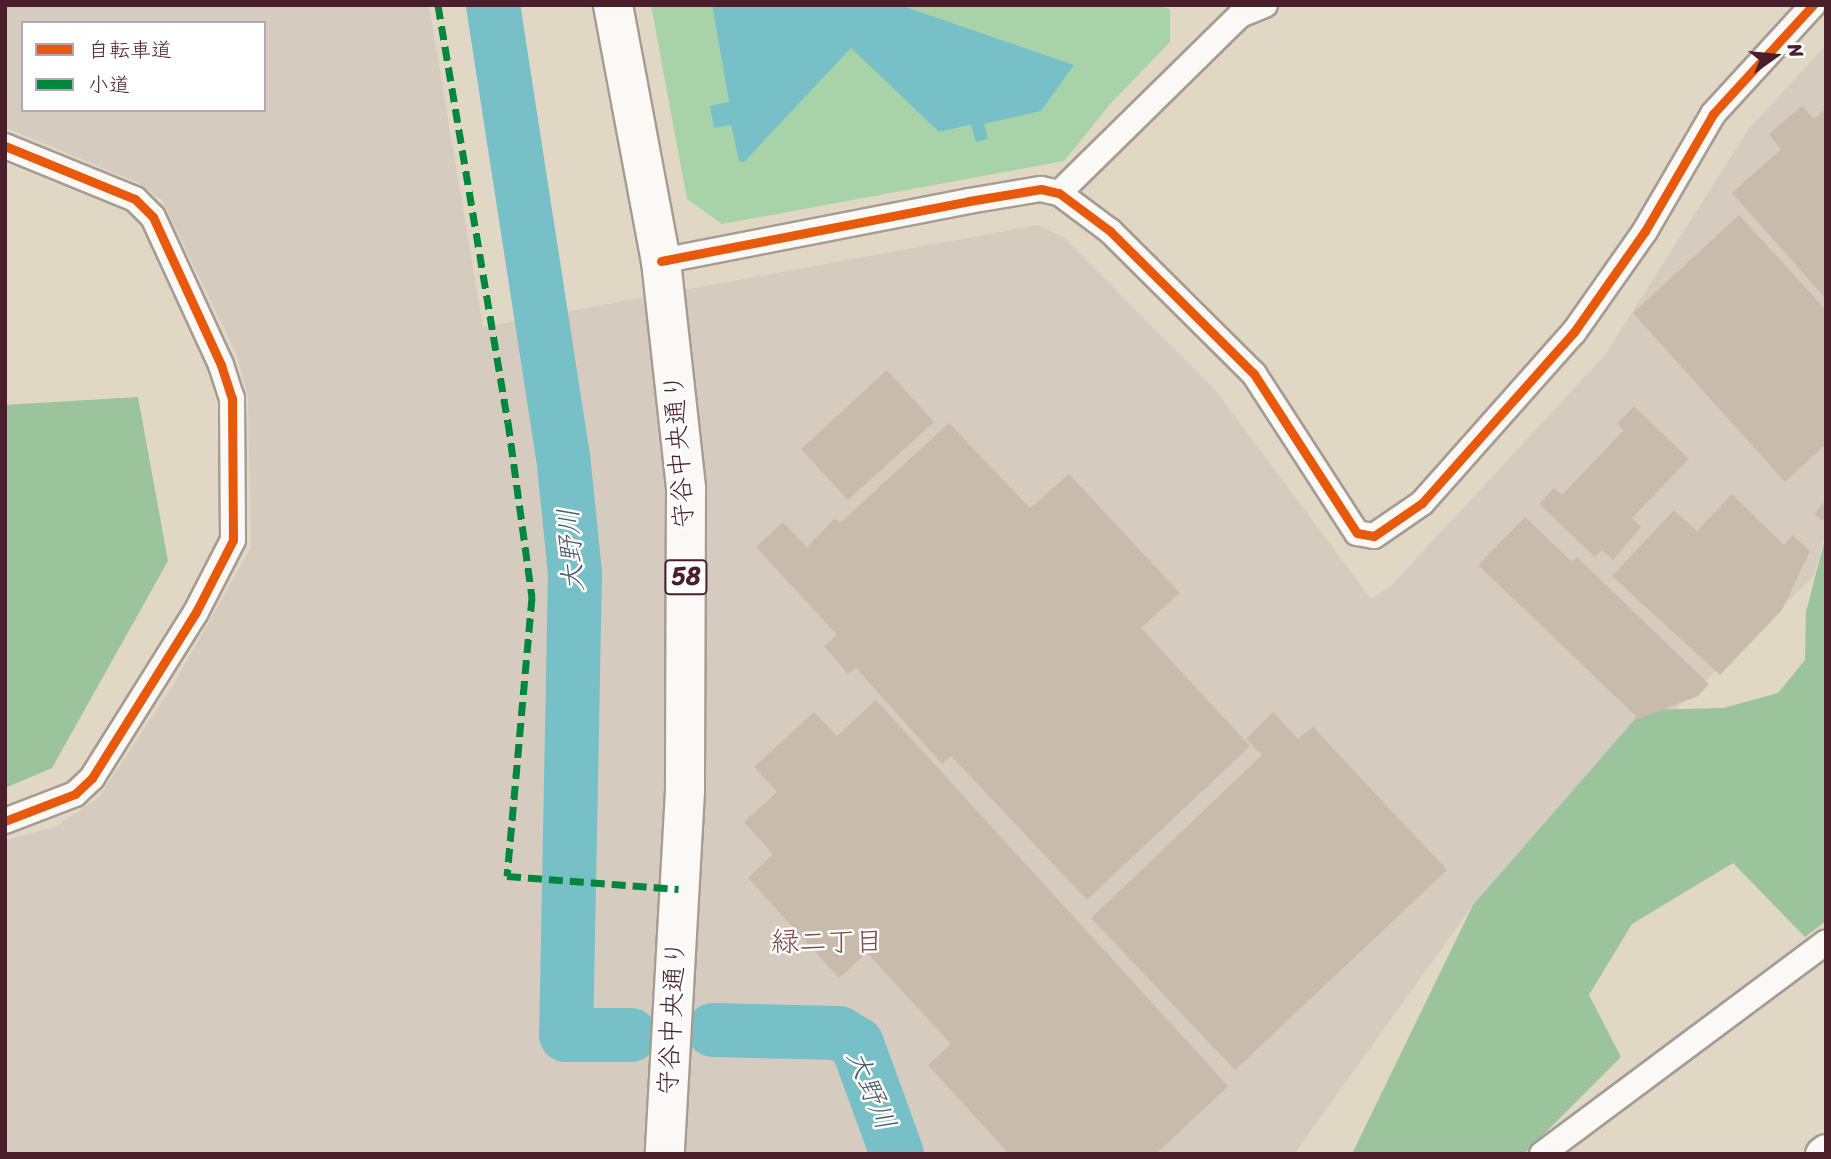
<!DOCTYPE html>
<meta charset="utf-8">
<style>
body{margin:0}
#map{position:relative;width:1831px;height:1159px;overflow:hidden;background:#e0d8c5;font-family:Sriracha,"Klee One",sans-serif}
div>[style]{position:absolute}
.industrial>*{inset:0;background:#d6cbbf}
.green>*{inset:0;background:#a8d2a8}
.forest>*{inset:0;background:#9bc39c}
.water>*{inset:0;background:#78c0c7}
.river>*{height:54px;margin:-27px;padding:0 27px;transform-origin:27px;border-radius:27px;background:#78c0c7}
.building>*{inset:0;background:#c9bbab}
.roads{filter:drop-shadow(2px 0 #a69c92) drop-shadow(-2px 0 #a69c92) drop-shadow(0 2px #a69c92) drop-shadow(0 -2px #a69c92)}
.street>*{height:24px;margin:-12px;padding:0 12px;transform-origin:12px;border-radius:12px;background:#faf9f6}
.secondary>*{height:33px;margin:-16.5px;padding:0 16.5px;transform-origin:16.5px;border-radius:16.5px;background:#faf9f6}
.primary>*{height:38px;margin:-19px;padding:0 19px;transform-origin:19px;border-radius:19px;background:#faf9f6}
.quiet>*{height:7px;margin-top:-3.5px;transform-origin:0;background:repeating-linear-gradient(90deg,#00873e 0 14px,transparent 0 21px)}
.cycleway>*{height:9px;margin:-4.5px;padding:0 4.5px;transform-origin:4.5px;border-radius:4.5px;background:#e8590c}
span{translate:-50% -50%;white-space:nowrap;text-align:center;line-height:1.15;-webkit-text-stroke:5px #fff;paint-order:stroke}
.shield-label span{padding:2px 5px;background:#fff;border:2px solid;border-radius:5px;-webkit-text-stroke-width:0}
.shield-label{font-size:24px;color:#4a1f2b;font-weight:700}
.street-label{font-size:26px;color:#4a1f2b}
.water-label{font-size:28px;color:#4a5b6a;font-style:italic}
.neighbourhood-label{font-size:28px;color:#7b4b45}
.frame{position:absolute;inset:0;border:7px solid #4a1f2b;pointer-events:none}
.legend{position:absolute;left:21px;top:21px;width:245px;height:91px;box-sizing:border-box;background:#fff;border:2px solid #b7a5aa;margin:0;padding:9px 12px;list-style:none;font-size:21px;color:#4a1f2b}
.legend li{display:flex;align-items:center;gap:14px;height:35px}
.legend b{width:35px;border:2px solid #b7a5aa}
.north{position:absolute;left:1740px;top:21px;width:70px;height:70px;-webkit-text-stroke:5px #fff;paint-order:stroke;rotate:75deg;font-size:19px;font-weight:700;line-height:28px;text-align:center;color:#4a1f2b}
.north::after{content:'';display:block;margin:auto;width:24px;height:32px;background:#4a1f2b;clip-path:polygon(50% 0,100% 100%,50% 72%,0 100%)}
</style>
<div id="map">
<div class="industrial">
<div style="clip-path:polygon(evenodd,5px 5px,429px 5px,483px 327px,1038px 225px,1063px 237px,1216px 391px,1371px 599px,1391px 586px,1605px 355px,1748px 130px,1826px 45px,1826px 532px,1814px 576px,1473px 905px,1294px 1154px,5px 1154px,5px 840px,55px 827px,99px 797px,175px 682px,251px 547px,248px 397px,236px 353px,162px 200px,138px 183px,5px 127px,5px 5px,23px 23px,264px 23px,264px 110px,23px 110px,23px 23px)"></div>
</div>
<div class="green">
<div style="clip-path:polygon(651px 5px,712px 5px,729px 102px,714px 127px,731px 125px,739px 161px,851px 47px,939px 132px,1041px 111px,1073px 65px,900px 5px,1155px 5px,1170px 9px,1170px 42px,1112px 102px,1064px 161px,722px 224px,687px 199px)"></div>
</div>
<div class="forest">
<div style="clip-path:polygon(138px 397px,168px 561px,52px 768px,5px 788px,5px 405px)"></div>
<div style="clip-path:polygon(1826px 535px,1826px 921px,1805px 937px,1733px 863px,1632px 924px,1589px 995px,1621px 1057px,1524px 1154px,1352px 1154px,1473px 905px,1643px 710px,1723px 708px,1778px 693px,1805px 660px,1806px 612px)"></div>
</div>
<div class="water">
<div style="clip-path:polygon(712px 5px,900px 5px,1074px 65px,1041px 111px,984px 124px,988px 139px,976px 142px,971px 125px,939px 132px,851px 48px,744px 162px,739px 161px,731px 125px,714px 128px,710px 106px,729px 102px)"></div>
</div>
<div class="river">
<div style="left:493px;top:5px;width:455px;rotate:81.2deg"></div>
<div style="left:563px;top:455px;width:119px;rotate:84.2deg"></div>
<div style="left:575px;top:573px;width:462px;rotate:91.1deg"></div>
<div style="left:566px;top:1035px;width:65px"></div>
<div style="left:713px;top:1030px;width:126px;rotate:1.4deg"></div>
<div style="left:839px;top:1033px;width:21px;rotate:31deg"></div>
<div style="left:857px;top:1044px;width:117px;rotate:70deg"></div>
</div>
<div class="building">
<div style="clip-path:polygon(1802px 106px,1814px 119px,1826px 108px,1826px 299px,1732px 193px,1781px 149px,1769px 134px)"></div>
<div style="clip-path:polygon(1739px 215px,1826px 310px,1826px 444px,1785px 482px,1633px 313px)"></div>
<div style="clip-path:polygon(887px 370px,934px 422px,848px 500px,801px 449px)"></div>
<div style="clip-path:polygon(1634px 406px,1689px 459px,1632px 518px,1641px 527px,1613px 560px,1602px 550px,1595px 557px,1539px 504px,1554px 488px,1562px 495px,1624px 430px,1617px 424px)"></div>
<div style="clip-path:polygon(949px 423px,1030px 508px,1069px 474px,1180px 593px,1141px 628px,1250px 746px,1087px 900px,951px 756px,942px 764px,856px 668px,848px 674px,824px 646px,837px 635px,756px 547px,783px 522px,807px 547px,835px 518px,840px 523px)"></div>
<div style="clip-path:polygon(1732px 494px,1784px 545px,1793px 535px,1810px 551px,1782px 610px,1720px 675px,1612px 576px,1674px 510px,1697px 531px)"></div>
<div style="clip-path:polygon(1826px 500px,1826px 516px,1822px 521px,1814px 514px)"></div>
<div style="clip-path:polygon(1525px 517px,1572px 562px,1577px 557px,1709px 684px,1698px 696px,1639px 719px,1478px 565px)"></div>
<div style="clip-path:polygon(876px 700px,1228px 1086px,1156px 1154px,1009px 1154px,928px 1065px,951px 1044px,867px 953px,839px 978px,748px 878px,773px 854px,744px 822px,777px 792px,754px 767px,814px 712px,837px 736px)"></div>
<div style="clip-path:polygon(1273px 712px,1298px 739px,1313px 727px,1447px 870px,1235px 1070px,1091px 918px,1262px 755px,1246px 739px)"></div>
</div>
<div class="roads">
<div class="street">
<div style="left:5px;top:146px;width:140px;rotate:22.2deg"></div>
<div style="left:135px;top:199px;width:25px;rotate:45deg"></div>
<div style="left:153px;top:217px;width:163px;rotate:65.3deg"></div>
<div style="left:221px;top:365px;width:35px;rotate:72deg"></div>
<div style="left:232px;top:398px;width:142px;rotate:89.6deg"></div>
<div style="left:233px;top:540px;width:81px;rotate:117.2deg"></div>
<div style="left:196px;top:612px;width:196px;rotate:122.1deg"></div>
<div style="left:92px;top:778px;width:23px;rotate:137deg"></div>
<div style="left:75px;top:794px;width:75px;rotate:158.9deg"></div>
<div style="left:1059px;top:193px;width:254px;rotate:-44.5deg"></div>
<div style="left:1240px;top:15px;width:27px;rotate:-22deg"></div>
<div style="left:661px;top:261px;width:314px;rotate:-11deg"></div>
<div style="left:969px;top:201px;width:73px;rotate:-9.5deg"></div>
<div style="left:1041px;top:189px;width:18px;rotate:13deg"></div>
<div style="left:1059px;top:193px;width:64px;rotate:36.7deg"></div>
<div style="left:1110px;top:231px;width:203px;rotate:44.8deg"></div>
<div style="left:1254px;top:374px;width:189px;rotate:57.1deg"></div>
<div style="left:1357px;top:533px;width:17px;rotate:10deg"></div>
<div style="left:1374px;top:536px;width:58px;rotate:-34.5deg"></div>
<div style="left:1422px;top:503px;width:229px;rotate:-48.4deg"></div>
<div style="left:1574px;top:332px;width:123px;rotate:-54.9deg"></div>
<div style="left:1645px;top:231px;width:135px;rotate:-59.8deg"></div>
<div style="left:1713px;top:114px;width:148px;rotate:-47.5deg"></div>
<div style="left:1542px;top:1154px;width:354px;rotate:-36.7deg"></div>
</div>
<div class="secondary">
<div style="left:1822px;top:1154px;width:5px;rotate:-37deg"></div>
</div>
<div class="primary">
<div style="left:613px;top:5px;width:260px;rotate:79.4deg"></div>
<div style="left:661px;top:261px;width:229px;rotate:83.7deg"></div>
<div style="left:686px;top:489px;width:302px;rotate:90.2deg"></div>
<div style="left:685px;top:791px;width:364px;rotate:93.2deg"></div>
</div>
</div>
<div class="quiet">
<div style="left:438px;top:5px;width:423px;rotate:80.5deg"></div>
<div style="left:508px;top:422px;width:177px;rotate:82.2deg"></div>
<div style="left:532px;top:597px;width:280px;rotate:95.1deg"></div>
<div style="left:507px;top:876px;width:172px;rotate:4.3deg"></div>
</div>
<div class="cycleway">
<div style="left:5px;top:146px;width:140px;rotate:22.2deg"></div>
<div style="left:135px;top:199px;width:25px;rotate:45deg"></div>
<div style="left:153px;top:217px;width:163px;rotate:65.3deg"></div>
<div style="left:221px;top:365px;width:35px;rotate:72deg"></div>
<div style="left:232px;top:398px;width:142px;rotate:89.6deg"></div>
<div style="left:233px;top:540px;width:81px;rotate:117.2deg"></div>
<div style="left:196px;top:612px;width:196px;rotate:122.1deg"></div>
<div style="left:92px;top:778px;width:23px;rotate:137deg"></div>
<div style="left:75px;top:794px;width:75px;rotate:158.9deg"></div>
<div style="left:661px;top:261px;width:314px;rotate:-11deg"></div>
<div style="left:969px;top:201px;width:73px;rotate:-9.5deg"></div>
<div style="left:1041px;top:189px;width:18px;rotate:13deg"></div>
<div style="left:1059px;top:193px;width:64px;rotate:36.7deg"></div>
<div style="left:1110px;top:231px;width:203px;rotate:44.8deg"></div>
<div style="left:1254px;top:374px;width:189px;rotate:57.1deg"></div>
<div style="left:1357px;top:533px;width:17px;rotate:10deg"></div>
<div style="left:1374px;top:536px;width:58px;rotate:-34.5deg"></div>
<div style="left:1422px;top:503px;width:229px;rotate:-48.4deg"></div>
<div style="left:1574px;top:332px;width:123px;rotate:-54.9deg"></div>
<div style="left:1645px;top:231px;width:135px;rotate:-59.8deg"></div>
<div style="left:1713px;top:114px;width:148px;rotate:-47.5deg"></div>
</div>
<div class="shield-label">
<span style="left:686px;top:577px">58</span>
</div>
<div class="street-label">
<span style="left:679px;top:451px;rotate:-94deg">守谷中央通り</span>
<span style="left:672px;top:1018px;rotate:-87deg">守谷中央通り</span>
</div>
<div class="water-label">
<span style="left:571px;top:550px;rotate:-94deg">大野川</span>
<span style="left:871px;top:1090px;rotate:67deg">大野川</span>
</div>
<div class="neighbourhood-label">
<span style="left:827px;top:942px">緑二丁目</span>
</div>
<div class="frame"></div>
<ul class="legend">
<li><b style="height:9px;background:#e8590c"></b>自転車道</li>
<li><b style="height:9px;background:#00873e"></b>小道</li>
</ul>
<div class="north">N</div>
</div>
